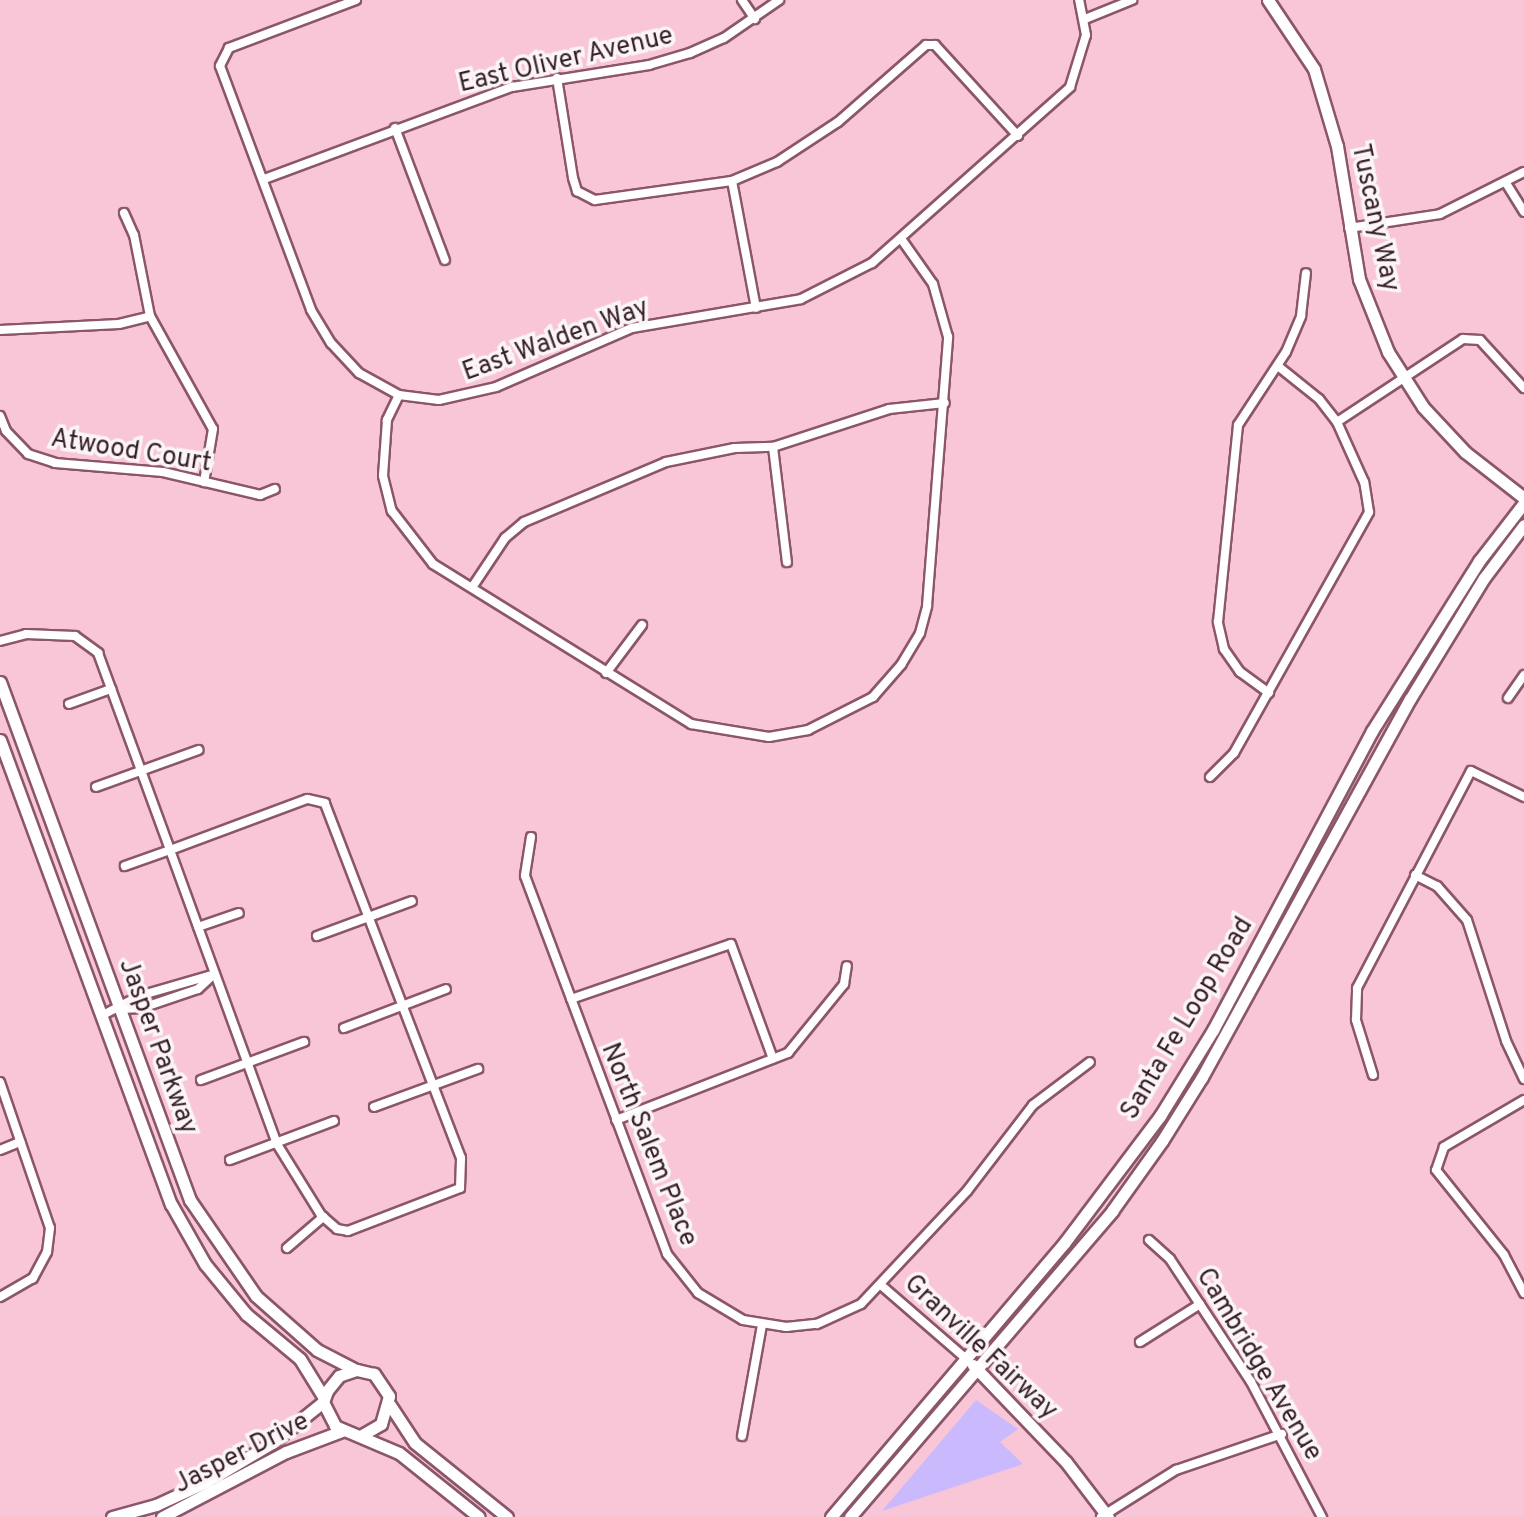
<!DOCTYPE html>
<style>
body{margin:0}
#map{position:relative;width:1524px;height:1517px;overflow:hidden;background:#f8c6d6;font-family:Overpass,sans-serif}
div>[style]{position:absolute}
.green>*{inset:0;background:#cbb9fd}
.roads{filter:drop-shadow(2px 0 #8c566a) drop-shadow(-2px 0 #8c566a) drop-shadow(0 2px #8c566a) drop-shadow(0 -2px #8c566a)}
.street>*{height:8px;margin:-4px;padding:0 4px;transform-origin:4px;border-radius:4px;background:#fff}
.secondary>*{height:11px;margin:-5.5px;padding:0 5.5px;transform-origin:5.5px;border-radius:5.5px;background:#fff}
span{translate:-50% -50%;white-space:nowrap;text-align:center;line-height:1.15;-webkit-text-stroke:7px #fbf5f7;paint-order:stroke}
.street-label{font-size:26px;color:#361f27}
</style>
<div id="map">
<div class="green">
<div style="clip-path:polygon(976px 1400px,1018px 1429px,1000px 1442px,1023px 1464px,882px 1511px)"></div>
</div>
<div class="roads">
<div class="street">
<div style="left:356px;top:0;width:136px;rotate:159.3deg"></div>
<div style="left:229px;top:48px;width:20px;rotate:117deg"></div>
<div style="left:220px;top:66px;width:260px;rotate:69.5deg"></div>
<div style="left:311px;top:310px;width:39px;rotate:59deg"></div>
<div style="left:331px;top:343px;width:41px;rotate:47deg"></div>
<div style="left:359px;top:373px;width:46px;rotate:28.8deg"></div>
<div style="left:399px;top:395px;width:40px;rotate:7.1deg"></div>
<div style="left:439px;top:400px;width:58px;rotate:-12.8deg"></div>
<div style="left:496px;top:387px;width:148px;rotate:-23.5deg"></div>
<div style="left:632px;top:328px;width:171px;rotate:-9.7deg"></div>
<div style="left:801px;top:299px;width:80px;rotate:-26.9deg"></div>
<div style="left:872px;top:263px;width:265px;rotate:-41.6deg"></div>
<div style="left:1070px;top:87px;width:54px;rotate:-72.9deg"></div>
<div style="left:1086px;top:35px;width:36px;rotate:-101deg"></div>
<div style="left:742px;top:0;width:23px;rotate:56deg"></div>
<div style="left:1085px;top:19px;width:51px;rotate:-22deg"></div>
<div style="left:557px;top:78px;width:101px;rotate:80.9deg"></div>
<div style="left:573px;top:178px;width:14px;rotate:73deg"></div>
<div style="left:577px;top:191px;width:20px;rotate:27deg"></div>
<div style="left:595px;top:200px;width:138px;rotate:-7.9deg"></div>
<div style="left:732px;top:181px;width:49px;rotate:-22.9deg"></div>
<div style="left:777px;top:162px;width:73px;rotate:-33.3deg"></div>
<div style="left:838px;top:122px;width:117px;rotate:-41.2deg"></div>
<div style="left:926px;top:45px;width:9px"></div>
<div style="left:935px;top:45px;width:123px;rotate:47.6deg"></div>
<div style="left:395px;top:128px;width:141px;rotate:69.3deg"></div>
<div style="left:264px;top:179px;width:265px;rotate:-20.4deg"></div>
<div style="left:512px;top:87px;width:139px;rotate:-9.1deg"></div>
<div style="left:649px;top:65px;width:43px;rotate:-16.3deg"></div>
<div style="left:690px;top:53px;width:37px;rotate:-24deg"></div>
<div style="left:724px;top:38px;width:67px;rotate:-34.6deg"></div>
<div style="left:732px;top:181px;width:129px;rotate:79.3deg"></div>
<div style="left:1506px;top:183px;width:34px;rotate:58deg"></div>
<div style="left:124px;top:213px;width:24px;rotate:66deg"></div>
<div style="left:134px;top:235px;width:83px;rotate:78.8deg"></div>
<div style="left:150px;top:316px;width:129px;rotate:60.9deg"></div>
<div style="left:213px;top:429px;width:54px;rotate:99.6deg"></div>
<div style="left:1349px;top:228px;width:92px;rotate:-8.7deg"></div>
<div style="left:1440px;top:214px;width:94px;rotate:-26.6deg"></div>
<div style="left:0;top:330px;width:119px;rotate:-2.9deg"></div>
<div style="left:119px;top:324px;width:32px;rotate:-14deg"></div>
<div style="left:399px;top:395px;width:28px;rotate:116deg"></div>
<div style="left:387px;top:420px;width:56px;rotate:94.1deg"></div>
<div style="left:383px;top:476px;width:36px;rotate:76deg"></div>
<div style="left:392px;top:511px;width:67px;rotate:52.3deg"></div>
<div style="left:433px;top:564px;width:304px;rotate:31.8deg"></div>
<div style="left:691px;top:724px;width:79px;rotate:9.5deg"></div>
<div style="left:769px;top:737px;width:40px;rotate:-10deg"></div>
<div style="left:808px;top:730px;width:73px;rotate:-26.9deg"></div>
<div style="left:873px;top:697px;width:43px;rotate:-48.8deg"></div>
<div style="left:901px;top:665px;width:37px;rotate:-59deg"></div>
<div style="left:920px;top:633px;width:28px;rotate:-75deg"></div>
<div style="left:927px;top:606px;width:270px;rotate:-85.5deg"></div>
<div style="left:948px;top:337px;width:55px;rotate:-105.8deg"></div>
<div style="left:933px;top:284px;width:54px;rotate:-125.2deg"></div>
<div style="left:0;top:416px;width:16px;rotate:68deg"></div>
<div style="left:6px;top:431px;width:32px;rotate:46deg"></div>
<div style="left:28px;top:454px;width:28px;rotate:18deg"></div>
<div style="left:55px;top:463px;width:108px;rotate:4.8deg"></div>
<div style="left:163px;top:472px;width:100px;rotate:13.3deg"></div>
<div style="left:260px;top:495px;width:16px;rotate:-22deg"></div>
<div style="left:1337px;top:422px;width:151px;rotate:-33.4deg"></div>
<div style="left:1463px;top:339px;width:17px;rotate:3deg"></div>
<div style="left:1480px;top:340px;width:65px;rotate:47.5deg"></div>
<div style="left:773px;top:447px;width:116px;rotate:83.1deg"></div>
<div style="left:473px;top:586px;width:58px;rotate:-56.3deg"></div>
<div style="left:505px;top:538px;width:25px;rotate:-40deg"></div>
<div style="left:524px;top:522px;width:154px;rotate:-22.9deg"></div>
<div style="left:666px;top:462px;width:70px;rotate:-11.5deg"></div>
<div style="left:735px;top:448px;width:38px;rotate:-2deg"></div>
<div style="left:773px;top:447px;width:122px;rotate:-18.1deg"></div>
<div style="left:889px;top:409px;width:56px;rotate:-6.1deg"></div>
<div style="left:0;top:641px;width:27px;rotate:-15deg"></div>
<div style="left:26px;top:634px;width:49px;rotate:2.3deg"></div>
<div style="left:75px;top:636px;width:29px;rotate:36deg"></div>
<div style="left:98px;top:653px;width:210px;rotate:69.9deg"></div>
<div style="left:170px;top:850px;width:313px;rotate:70deg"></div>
<div style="left:277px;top:1144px;width:84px;rotate:58.2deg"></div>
<div style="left:321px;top:1215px;width:21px;rotate:41deg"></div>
<div style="left:337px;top:1229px;width:11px;rotate:10deg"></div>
<div style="left:348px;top:1231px;width:120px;rotate:-21deg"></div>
<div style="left:460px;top:1188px;width:30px;rotate:-88deg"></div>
<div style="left:461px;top:1158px;width:380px;rotate:-111deg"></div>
<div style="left:325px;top:803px;width:18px;rotate:-167deg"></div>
<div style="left:307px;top:799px;width:146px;rotate:159.6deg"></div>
<div style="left:170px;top:850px;width:48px;rotate:160.4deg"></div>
<div style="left:606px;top:673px;width:60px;rotate:-53.1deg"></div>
<div style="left:1269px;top:693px;width:36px;rotate:-144deg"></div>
<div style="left:1240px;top:672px;width:28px;rotate:-125deg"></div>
<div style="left:1224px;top:649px;width:28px;rotate:-103deg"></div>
<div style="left:1218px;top:622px;width:198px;rotate:-84.2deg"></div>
<div style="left:1238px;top:425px;width:87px;rotate:-56.7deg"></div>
<div style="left:1286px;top:352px;width:39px;rotate:-67deg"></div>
<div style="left:1301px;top:316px;width:43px;rotate:-83.4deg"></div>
<div style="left:1508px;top:698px;width:28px;rotate:-55deg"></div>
<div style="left:69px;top:704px;width:45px;rotate:-19.7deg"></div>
<div style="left:1210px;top:777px;width:34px;rotate:-45deg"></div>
<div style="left:1234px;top:753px;width:276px;rotate:-60.7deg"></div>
<div style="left:1369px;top:512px;width:30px;rotate:-99deg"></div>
<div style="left:1364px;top:482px;width:66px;rotate:-114.2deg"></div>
<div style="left:1337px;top:422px;width:29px;rotate:-128deg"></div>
<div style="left:1319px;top:399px;width:53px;rotate:-141.2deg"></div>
<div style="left:96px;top:787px;width:109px;rotate:-19.9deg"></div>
<div style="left:531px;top:837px;width:39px;rotate:99deg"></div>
<div style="left:525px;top:876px;width:404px;rotate:69.4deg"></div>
<div style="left:667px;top:1254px;width:50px;rotate:51.5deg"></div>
<div style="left:698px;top:1293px;width:52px;rotate:31deg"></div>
<div style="left:743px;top:1320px;width:44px;rotate:9.2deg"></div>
<div style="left:786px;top:1327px;width:31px;rotate:-6deg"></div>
<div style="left:817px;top:1324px;width:48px;rotate:-24.4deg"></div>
<div style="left:861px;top:1304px;width:155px;rotate:-46.8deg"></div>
<div style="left:967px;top:1191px;width:108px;rotate:-52.5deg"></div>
<div style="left:1033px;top:1105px;width:71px;rotate:-37deg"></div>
<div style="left:1415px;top:875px;width:25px;rotate:27deg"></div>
<div style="left:1437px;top:886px;width:45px;rotate:48.6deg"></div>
<div style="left:1467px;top:920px;width:127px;rotate:72.1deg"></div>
<div style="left:1506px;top:1041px;width:42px;rotate:64.7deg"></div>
<div style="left:198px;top:927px;width:43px;rotate:-18.9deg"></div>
<div style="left:317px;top:936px;width:101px;rotate:-20.2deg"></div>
<div style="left:571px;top:999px;width:169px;rotate:-19deg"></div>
<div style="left:731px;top:944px;width:122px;rotate:69.9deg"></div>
<div style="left:121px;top:1009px;width:21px;rotate:-3deg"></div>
<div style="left:142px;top:1008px;width:59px;rotate:-18.7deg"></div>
<div style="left:198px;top:989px;width:22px;rotate:-43deg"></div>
<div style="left:101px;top:1016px;width:43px;rotate:-27.8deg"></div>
<div style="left:139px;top:996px;width:79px;rotate:-16.1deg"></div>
<div style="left:344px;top:1028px;width:109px;rotate:-20.9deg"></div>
<div style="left:1373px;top:1075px;width:58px;rotate:-107.2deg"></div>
<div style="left:1356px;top:1020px;width:32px;rotate:-88deg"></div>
<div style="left:1357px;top:988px;width:245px;rotate:-62.3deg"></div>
<div style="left:1471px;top:771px;width:59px;rotate:26.1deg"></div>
<div style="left:201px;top:1080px;width:110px;rotate:-20.3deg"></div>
<div style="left:0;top:1082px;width:154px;rotate:71.1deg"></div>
<div style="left:50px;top:1228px;width:24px;rotate:97deg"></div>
<div style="left:47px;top:1252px;width:30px;rotate:118deg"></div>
<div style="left:33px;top:1278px;width:38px;rotate:150deg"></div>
<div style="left:1524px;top:1100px;width:93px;rotate:149.6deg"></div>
<div style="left:1444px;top:1147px;width:24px;rotate:109deg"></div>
<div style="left:1436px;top:1170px;width:109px;rotate:51.3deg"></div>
<div style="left:1504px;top:1255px;width:43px;rotate:62.2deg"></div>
<div style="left:374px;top:1107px;width:111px;rotate:-20.1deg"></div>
<div style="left:616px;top:1120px;width:185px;rotate:-21.3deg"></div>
<div style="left:788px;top:1053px;width:89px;rotate:-50.9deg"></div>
<div style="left:844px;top:984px;width:18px;rotate:-81deg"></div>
<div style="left:0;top:1150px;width:22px;rotate:-22deg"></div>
<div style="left:230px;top:1160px;width:111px;rotate:-20.6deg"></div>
<div style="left:1149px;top:1240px;width:28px;rotate:42deg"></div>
<div style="left:1170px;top:1259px;width:147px;rotate:56.6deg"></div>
<div style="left:1251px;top:1382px;width:153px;rotate:62.3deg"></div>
<div style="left:287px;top:1248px;width:48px;rotate:-40.7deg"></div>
<div style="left:882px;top:1286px;width:110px;rotate:40.9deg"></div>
<div style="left:1140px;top:1342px;width:71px;rotate:-32.3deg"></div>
<div style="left:742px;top:1436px;width:113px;rotate:-79.8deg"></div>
<div style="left:1101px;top:1517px;width:89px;rotate:-32.1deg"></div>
<div style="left:1176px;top:1470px;width:112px;rotate:-18.8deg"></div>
</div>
<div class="secondary">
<div style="left:1268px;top:0;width:83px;rotate:56.3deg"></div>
<div style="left:1314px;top:69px;width:80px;rotate:73.4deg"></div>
<div style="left:1337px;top:146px;width:135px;rotate:80.6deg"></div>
<div style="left:1359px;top:279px;width:79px;rotate:68.3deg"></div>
<div style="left:1388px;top:352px;width:65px;rotate:57.5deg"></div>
<div style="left:1423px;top:407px;width:62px;rotate:47deg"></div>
<div style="left:1465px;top:452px;width:75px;rotate:37.9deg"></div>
<div style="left:0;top:682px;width:552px;rotate:69.86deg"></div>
<div style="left:190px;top:1200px;width:116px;rotate:55.5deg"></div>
<div style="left:256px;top:1296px;width:81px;rotate:41.5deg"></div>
<div style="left:317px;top:1350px;width:44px;rotate:27.1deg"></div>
<div style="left:0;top:740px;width:495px;rotate:69.8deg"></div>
<div style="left:171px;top:1204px;width:69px;rotate:60.5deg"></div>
<div style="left:205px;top:1264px;width:65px;rotate:50.6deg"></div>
<div style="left:246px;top:1314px;width:70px;rotate:39.8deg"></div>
<div style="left:300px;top:1359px;width:46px;rotate:58.4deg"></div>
<div style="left:973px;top:1365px;width:134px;rotate:46.2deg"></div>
<div style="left:1066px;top:1462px;width:69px;rotate:52.6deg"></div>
<div style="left:390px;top:1405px;width:45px;rotate:56.7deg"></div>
<div style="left:415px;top:1443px;width:118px;rotate:38.8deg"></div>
<div style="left:362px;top:1435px;width:22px;rotate:-30deg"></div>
<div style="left:381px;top:1424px;width:29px;rotate:-74deg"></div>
<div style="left:389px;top:1396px;width:27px;rotate:-124deg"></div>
<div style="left:374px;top:1374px;width:18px;rotate:-167deg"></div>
<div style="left:356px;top:1370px;width:18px;rotate:161deg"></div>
<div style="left:339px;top:1376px;width:19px;rotate:129deg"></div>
<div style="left:327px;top:1391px;width:12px;rotate:110deg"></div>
<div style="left:323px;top:1402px;width:27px;rotate:63deg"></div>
<div style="left:335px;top:1426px;width:69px;rotate:22.9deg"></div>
<div style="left:399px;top:1453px;width:102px;rotate:38.7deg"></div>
<div style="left:112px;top:1517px;width:46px;rotate:-15.3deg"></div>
<div style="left:156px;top:1505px;width:55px;rotate:-24.7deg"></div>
<div style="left:206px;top:1482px;width:77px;rotate:-30.6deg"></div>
<div style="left:272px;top:1443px;width:65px;rotate:-38.8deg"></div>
<div style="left:162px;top:1517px;width:140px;rotate:-27.7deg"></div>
<div style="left:286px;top:1452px;width:60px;rotate:-20.6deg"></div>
<div style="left:831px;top:1517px;width:361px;rotate:-49.6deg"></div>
<div style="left:1065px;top:1242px;width:158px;rotate:-53deg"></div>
<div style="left:1160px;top:1116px;width:101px;rotate:-58.4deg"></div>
<div style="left:1213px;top:1030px;width:339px;rotate:-62deg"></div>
<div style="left:1372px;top:731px;width:201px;rotate:-57.8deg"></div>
<div style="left:1479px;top:561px;width:73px;rotate:-52.2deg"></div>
<div style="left:850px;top:1517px;width:403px;rotate:-49.4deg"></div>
<div style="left:1112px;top:1211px;width:86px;rotate:-54.5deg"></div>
<div style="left:1162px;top:1141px;width:75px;rotate:-58deg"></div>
<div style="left:1202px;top:1077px;width:431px;rotate:-61.2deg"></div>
<div style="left:1410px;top:699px;width:142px;rotate:-58.6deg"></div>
<div style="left:1484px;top:578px;width:66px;rotate:-53deg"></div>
</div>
</div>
<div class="street-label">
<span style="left:566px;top:61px;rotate:-13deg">East Oliver Avenue</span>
<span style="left:1374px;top:218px;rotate:78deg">Tuscany Way</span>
<span style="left:556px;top:341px;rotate:-20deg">East Walden Way</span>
<span style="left:131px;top:452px;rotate:9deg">Atwood Court</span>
<span style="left:1188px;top:1019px;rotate:-59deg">Santa Fe Loop Road</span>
<span style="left:157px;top:1047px;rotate:70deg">Jasper Parkway</span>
<span style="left:648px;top:1145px;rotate:68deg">North Salem Place</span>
<span style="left:980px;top:1348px;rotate:43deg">Granville Fairway</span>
<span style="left:1258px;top:1365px;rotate:59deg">Cambridge Avenue</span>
<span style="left:242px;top:1454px;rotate:-27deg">Jasper Drive</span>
</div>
</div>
